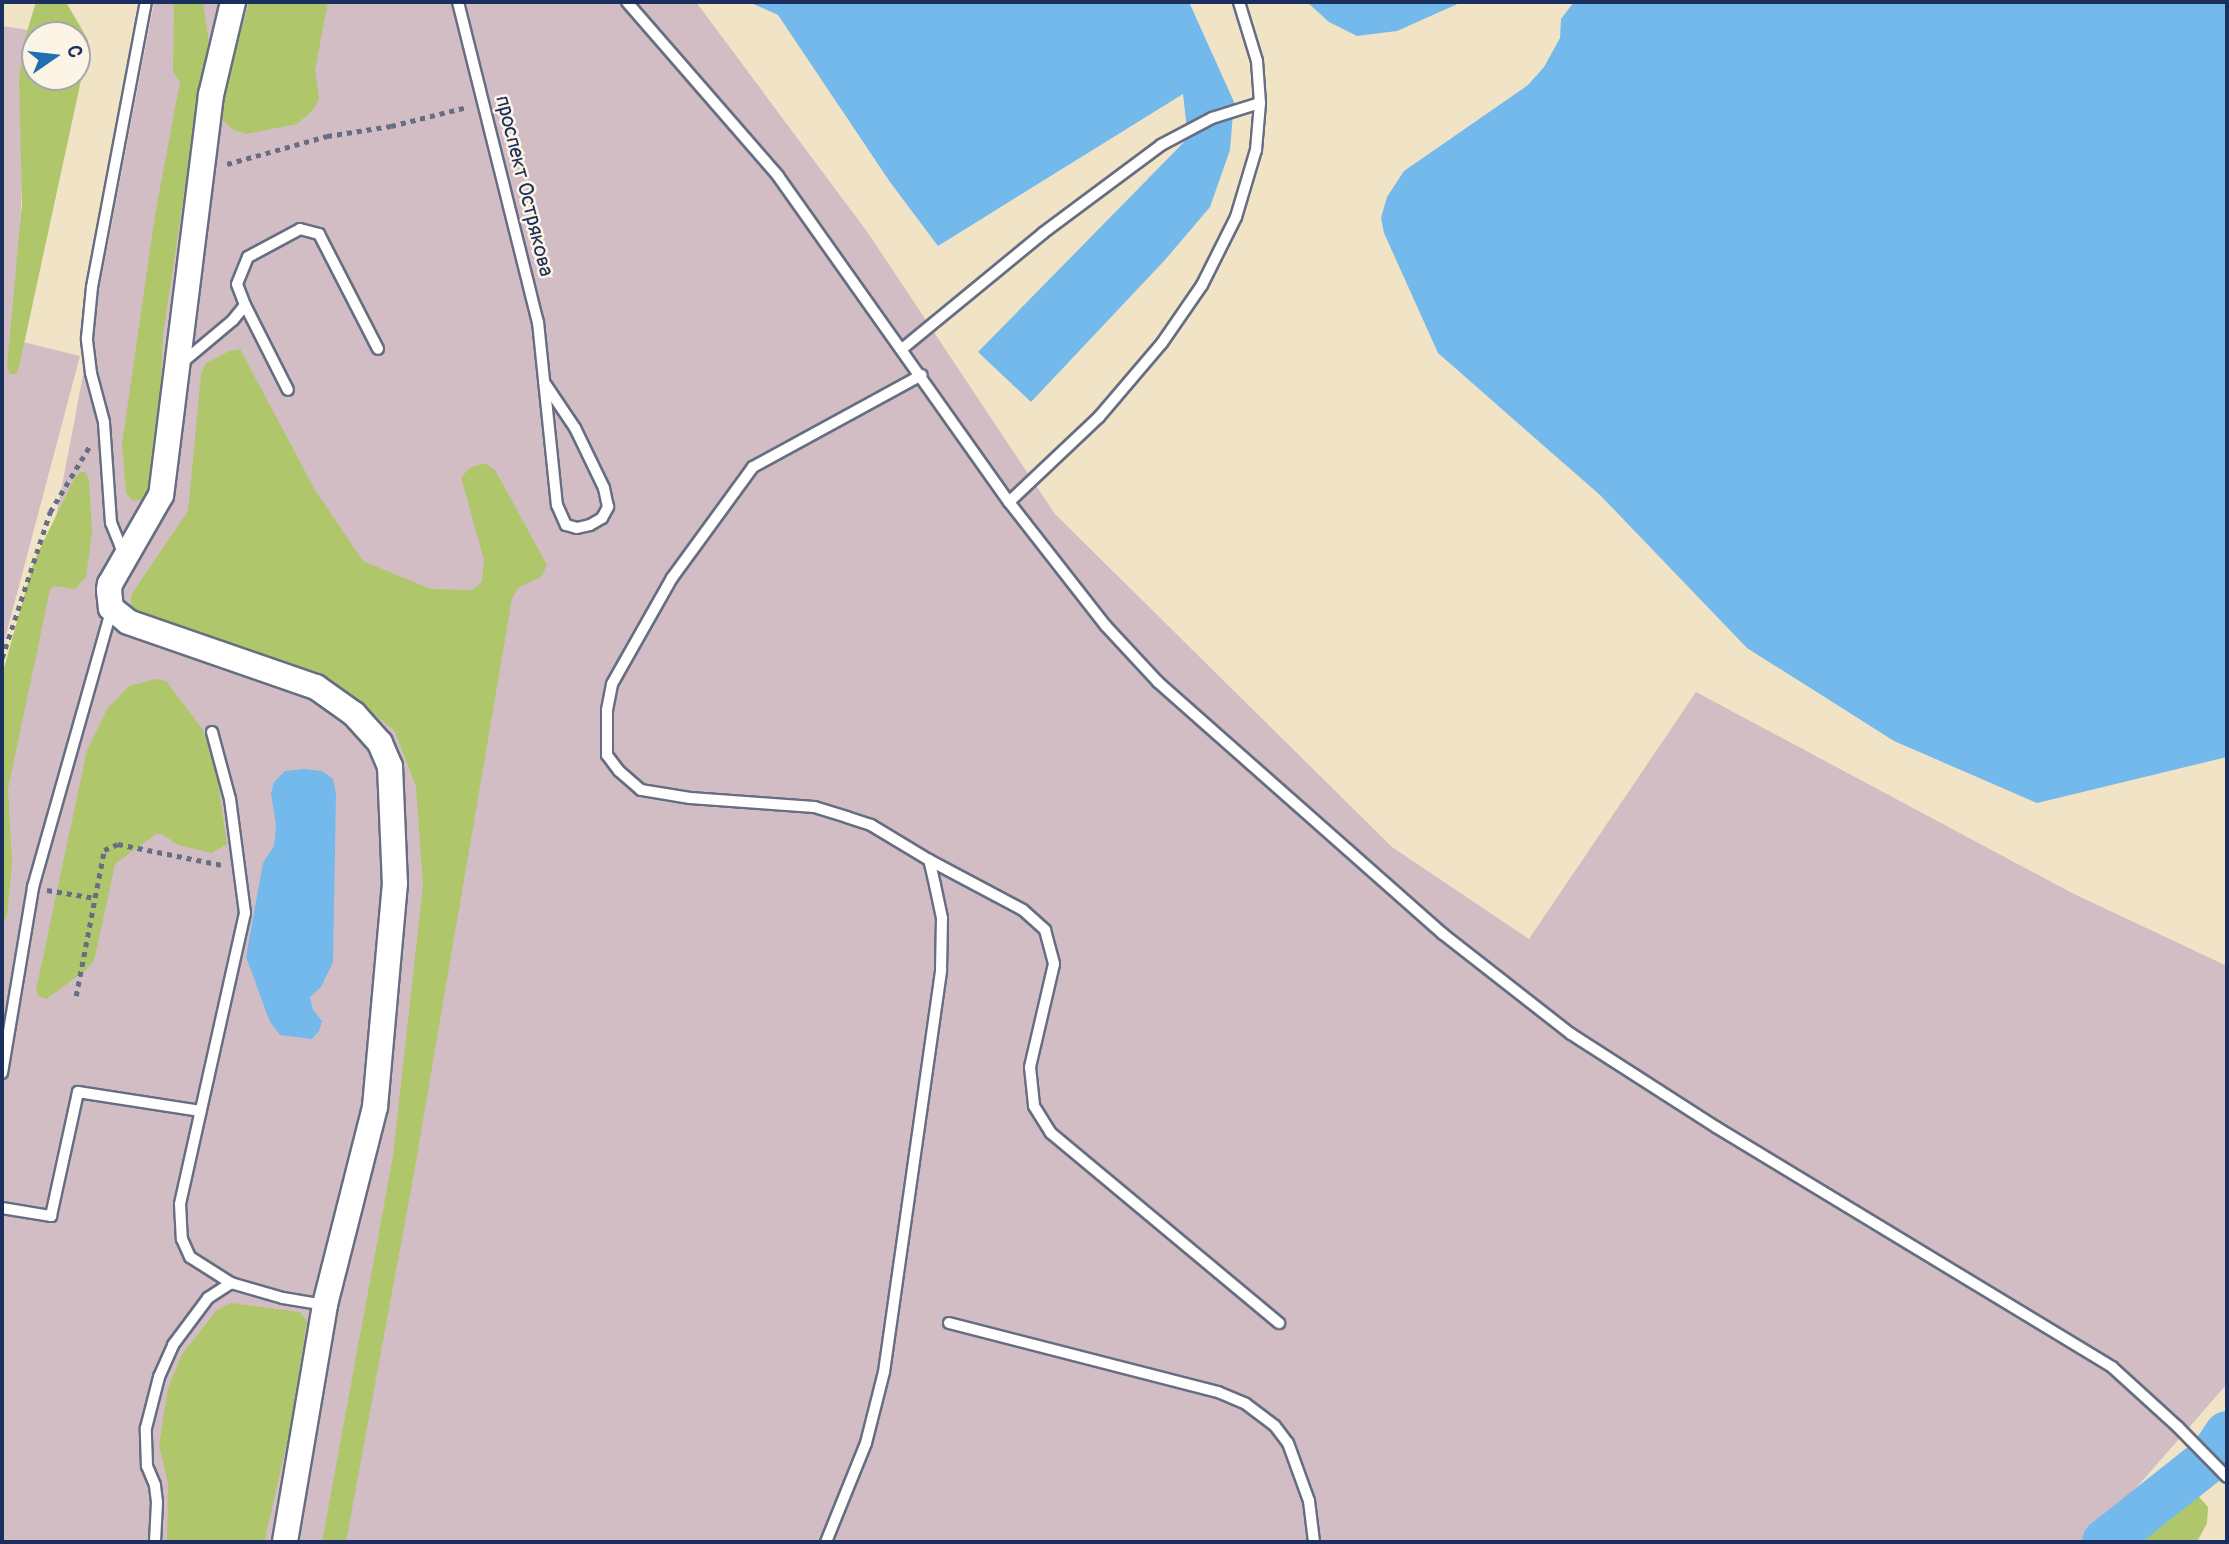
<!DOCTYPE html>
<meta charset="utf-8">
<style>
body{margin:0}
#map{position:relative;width:2229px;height:1544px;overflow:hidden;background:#f1e3c5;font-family:Pangolin,sans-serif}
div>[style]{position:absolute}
.industrial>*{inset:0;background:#d2bdc5}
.green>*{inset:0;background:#b0c66b}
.water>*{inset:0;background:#74b9eb}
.river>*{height:46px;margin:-23px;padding:0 23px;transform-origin:23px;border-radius:23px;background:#74b9eb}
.path>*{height:4.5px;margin-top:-2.25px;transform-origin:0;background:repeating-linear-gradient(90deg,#666e82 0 5px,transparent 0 10px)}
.roads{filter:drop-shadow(2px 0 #666e82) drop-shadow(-2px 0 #666e82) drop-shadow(0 2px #666e82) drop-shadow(0 -2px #666e82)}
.service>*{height:10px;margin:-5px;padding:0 5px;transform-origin:5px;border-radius:5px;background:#fff}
.tertiary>*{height:24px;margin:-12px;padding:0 12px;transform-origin:12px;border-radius:12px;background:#fff}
span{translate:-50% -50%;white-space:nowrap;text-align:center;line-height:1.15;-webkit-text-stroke:5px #fcf5e5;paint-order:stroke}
.street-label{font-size:21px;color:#1b2f5e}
.frame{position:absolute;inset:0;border:4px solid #1b2f5e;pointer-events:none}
.north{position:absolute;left:21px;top:21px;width:70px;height:70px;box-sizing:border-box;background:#fcf5e5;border:2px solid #a2a6af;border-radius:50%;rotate:76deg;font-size:19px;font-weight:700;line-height:28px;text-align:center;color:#1b2f5e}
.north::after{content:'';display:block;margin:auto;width:24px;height:32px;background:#1f6fb2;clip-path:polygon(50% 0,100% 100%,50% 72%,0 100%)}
</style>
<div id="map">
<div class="industrial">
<div style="clip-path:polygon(154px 2px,696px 2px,868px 233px,1055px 514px,1392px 847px,1529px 939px,1696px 692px,2072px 893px,2227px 966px,2226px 1385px,2089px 1542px,2px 1542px,2px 801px)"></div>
<div style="clip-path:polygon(2px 26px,29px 30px,15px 340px,80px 356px,2px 650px)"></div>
</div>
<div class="green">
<div style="clip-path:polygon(evenodd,36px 2px,66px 2px,88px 40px,88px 48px,19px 367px,16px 374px,10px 374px,7px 367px,22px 203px,19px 78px,24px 41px,36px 2px,77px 35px,77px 77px,35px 77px,35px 35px,77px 35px)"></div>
<div style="clip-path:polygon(174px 2px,203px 2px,212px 65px,185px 188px,163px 335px,157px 473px,148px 494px,140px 500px,133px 501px,126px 493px,122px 444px,155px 215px,180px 82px,173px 72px)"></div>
<div style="clip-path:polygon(249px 2px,328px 2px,315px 70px,319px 99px,313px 110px,297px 124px,246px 134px,234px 130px,222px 120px,221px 105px)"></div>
<div style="clip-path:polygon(240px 349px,315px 490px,363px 561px,431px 589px,472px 590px,482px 582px,484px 560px,461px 477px,470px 468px,484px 463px,495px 470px,547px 565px,541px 577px,518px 588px,512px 599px,414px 1173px,346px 1542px,322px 1542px,393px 1156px,423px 885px,416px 787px,395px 731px,335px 683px,284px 661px,143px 624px,131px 609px,131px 595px,188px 511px,201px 374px,206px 363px,229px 351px)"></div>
<div style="clip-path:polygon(80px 472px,85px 472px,89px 480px,92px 532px,86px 577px,75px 589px,54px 586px,50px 590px,8px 789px,12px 864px,7px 916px,2px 926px,2px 675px,34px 561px,75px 477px)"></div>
<div style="clip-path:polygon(156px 679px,166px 681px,203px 730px,216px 769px,227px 844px,212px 853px,178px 845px,162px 834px,156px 834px,115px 864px,94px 961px,86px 970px,46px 999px,39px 996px,36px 990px,87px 750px,107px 709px,129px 686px)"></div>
<div style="clip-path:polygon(231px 1303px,300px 1312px,307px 1321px,290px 1429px,265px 1539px,264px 1542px,167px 1542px,168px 1483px,159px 1445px,168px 1388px,182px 1354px,217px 1310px)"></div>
<div style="clip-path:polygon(2179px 1480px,2194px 1491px,2208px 1507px,2207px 1523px,2197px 1542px,2103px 1542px,2169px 1484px)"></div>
</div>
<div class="water">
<div style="clip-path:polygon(749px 2px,1189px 2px,1234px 102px,1230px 150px,1210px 207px,1164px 261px,1031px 402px,978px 352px,1188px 138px,1183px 94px,938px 246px,890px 182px,778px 15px)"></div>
<div style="clip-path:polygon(1307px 2px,1462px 2px,1397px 31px,1357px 36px,1329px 22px)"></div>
<div style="clip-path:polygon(1574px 2px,2227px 2px,2227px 757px,2037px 803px,1894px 741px,1747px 648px,1600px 495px,1438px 353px,1384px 233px,1381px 218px,1387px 197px,1404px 171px,1528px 85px,1544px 67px,1560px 38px,1561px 19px)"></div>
<div style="clip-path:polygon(304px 769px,322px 771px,333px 779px,336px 794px,333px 962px,321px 987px,310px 997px,313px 1010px,322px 1021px,319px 1031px,312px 1039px,280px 1035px,270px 1022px,246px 957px,263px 863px,274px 846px,276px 826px,271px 793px,274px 782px,285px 771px)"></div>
</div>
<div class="river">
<div style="left:2105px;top:1542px;width:135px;rotate:-38.4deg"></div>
<div style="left:2211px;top:1458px;width:29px;rotate:-56deg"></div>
</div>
<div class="path">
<div style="left:227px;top:164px;width:104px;rotate:-15.6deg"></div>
<div style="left:327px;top:136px;width:65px;rotate:-8.9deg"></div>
<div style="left:391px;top:126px;width:78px;rotate:-14deg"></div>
<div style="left:2px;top:658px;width:154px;rotate:-71.8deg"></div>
<div style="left:50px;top:512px;width:76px;rotate:-59deg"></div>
<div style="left:47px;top:890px;width:49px;rotate:9.5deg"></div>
<div style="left:76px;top:996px;width:149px;rotate:-79.1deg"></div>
<div style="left:104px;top:850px;width:15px;rotate:-23deg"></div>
<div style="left:118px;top:844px;width:106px;rotate:11.4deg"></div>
</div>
<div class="roads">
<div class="service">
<div style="left:458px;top:2px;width:330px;rotate:76deg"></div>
<div style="left:538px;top:322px;width:184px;rotate:84.1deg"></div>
<div style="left:557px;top:505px;width:22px;rotate:66deg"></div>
<div style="left:566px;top:525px;width:11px;rotate:15deg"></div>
<div style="left:577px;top:528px;width:13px;rotate:-13deg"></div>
<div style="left:590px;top:525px;width:14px;rotate:-30deg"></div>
<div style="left:602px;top:518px;width:13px;rotate:-61deg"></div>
<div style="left:608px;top:507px;width:19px;rotate:-102deg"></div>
<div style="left:604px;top:488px;width:67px;rotate:-115.8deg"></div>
<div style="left:575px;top:428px;width:55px;rotate:-124deg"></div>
<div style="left:627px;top:2px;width:230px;rotate:49deg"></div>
<div style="left:778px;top:176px;width:400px;rotate:54.7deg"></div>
<div style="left:1009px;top:502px;width:157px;rotate:52deg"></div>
<div style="left:1106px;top:626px;width:76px;rotate:47.1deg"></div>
<div style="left:1158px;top:682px;width:380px;rotate:41.5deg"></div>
<div style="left:1443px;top:934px;width:162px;rotate:38deg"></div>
<div style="left:1571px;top:1034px;width:172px;rotate:32.7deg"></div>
<div style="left:1716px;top:1127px;width:463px;rotate:31.2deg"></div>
<div style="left:2112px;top:1367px;width:89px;rotate:42.3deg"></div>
<div style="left:2178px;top:1427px;width:70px;rotate:45.6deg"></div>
<div style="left:245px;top:305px;width:22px;rotate:-111deg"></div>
<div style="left:237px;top:284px;width:29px;rotate:-68deg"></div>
<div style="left:248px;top:257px;width:59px;rotate:-28.3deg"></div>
<div style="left:300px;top:229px;width:20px;rotate:15deg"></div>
<div style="left:319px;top:234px;width:129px;rotate:62.8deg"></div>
<div style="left:902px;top:349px;width:183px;rotate:-39.4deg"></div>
<div style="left:1043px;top:233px;width:147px;rotate:-36.7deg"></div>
<div style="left:1161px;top:145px;width:58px;rotate:-27.9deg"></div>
<div style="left:1212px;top:118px;width:50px;rotate:-17.4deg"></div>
<div style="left:183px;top:362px;width:65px;rotate:-40deg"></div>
<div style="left:233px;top:320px;width:19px;rotate:-51deg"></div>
<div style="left:245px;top:305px;width:95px;rotate:63.2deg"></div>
<div style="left:1009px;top:502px;width:124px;rotate:-43.4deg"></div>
<div style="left:1099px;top:417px;width:97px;rotate:-49.6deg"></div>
<div style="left:1162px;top:343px;width:70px;rotate:-55.4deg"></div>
<div style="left:1202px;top:285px;width:76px;rotate:-63.4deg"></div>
<div style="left:1236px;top:217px;width:70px;rotate:-73.4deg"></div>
<div style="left:1256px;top:150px;width:47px;rotate:-85.1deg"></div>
<div style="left:1260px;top:103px;width:42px;rotate:-94.1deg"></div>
<div style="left:1257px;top:61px;width:62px;rotate:-107deg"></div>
<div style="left:127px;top:552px;width:10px;rotate:-135deg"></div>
<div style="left:120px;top:545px;width:24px;rotate:-112deg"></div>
<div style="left:111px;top:523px;width:101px;rotate:-94deg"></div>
<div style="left:104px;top:422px;width:51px;rotate:-104.9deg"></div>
<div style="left:91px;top:373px;width:35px;rotate:-97deg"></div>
<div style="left:87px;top:338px;width:51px;rotate:-84.4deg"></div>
<div style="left:92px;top:287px;width:290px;rotate:-79.3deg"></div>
<div style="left:212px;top:732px;width:69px;rotate:75deg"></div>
<div style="left:230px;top:799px;width:115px;rotate:82.5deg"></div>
<div style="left:245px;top:913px;width:298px;rotate:102.6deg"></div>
<div style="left:180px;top:1204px;width:35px;rotate:87deg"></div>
<div style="left:182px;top:1239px;width:20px;rotate:66deg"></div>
<div style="left:190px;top:1257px;width:49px;rotate:32.4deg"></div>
<div style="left:929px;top:860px;width:106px;rotate:28deg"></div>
<div style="left:1023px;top:910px;width:30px;rotate:42deg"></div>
<div style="left:1045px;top:930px;width:35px;rotate:75deg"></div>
<div style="left:1054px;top:964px;width:106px;rotate:103.1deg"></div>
<div style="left:1030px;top:1067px;width:39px;rotate:84deg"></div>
<div style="left:1034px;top:1106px;width:32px;rotate:58deg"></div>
<div style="left:1051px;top:1133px;width:297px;rotate:39.8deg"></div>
<div style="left:2px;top:1073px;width:189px;rotate:-80.5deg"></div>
<div style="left:33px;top:887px;width:287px;rotate:-74.2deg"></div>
<div style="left:2px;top:1208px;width:50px;rotate:9.3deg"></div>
<div style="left:51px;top:1216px;width:127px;rotate:-77.7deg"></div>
<div style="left:78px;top:1092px;width:124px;rotate:8.8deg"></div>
<div style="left:949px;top:1323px;width:278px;rotate:14.4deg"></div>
<div style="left:1218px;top:1392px;width:30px;rotate:23deg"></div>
<div style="left:1246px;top:1404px;width:36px;rotate:37deg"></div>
<div style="left:1275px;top:1426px;width:21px;rotate:53deg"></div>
<div style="left:1288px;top:1443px;width:62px;rotate:70.1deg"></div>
<div style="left:1309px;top:1501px;width:41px;rotate:83deg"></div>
<div style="left:155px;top:1542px;width:40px;rotate:-87.1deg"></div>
<div style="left:157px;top:1502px;width:17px;rotate:-97deg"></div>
<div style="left:155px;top:1485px;width:21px;rotate:-113deg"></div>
<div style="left:147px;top:1466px;width:38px;rotate:-92deg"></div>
<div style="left:146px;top:1428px;width:53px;rotate:-75.7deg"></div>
<div style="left:159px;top:1377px;width:35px;rotate:-66deg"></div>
<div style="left:173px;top:1345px;width:59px;rotate:-53.3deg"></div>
<div style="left:208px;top:1298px;width:27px;rotate:-33deg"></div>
<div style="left:231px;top:1283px;width:54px;rotate:16.1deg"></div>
<div style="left:283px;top:1298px;width:43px;rotate:9.5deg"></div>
<div style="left:826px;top:1542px;width:107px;rotate:-68deg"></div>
<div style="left:866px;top:1443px;width:73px;rotate:-75.8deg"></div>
<div style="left:884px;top:1372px;width:406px;rotate:-81.9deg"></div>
<div style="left:941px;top:970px;width:52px;rotate:-88.9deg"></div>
<div style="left:942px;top:918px;width:34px;rotate:-102deg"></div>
<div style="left:935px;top:885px;width:26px;rotate:-103deg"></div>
<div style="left:929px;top:860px;width:68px;rotate:-148.9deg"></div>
<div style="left:871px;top:825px;width:25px;rotate:-162deg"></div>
<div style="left:847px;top:817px;width:34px;rotate:-163deg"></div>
<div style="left:814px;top:807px;width:124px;rotate:-175.8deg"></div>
<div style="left:690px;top:798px;width:50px;rotate:-170.7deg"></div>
<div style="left:641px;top:790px;width:29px;rotate:-139deg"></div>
<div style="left:619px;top:771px;width:20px;rotate:-127deg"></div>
<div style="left:607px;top:755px;width:45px;rotate:-90deg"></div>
<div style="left:607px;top:710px;width:26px;rotate:-79deg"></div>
<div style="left:612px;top:684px;width:122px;rotate:-60.5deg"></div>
<div style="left:672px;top:578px;width:137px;rotate:-53.9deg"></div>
<div style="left:753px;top:467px;width:192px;rotate:-28.6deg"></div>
</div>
<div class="tertiary">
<div style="left:233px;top:2px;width:96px;rotate:103.3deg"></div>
<div style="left:211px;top:95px;width:403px;rotate:97.1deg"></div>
<div style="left:161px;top:495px;width:103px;rotate:119.8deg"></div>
<div style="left:110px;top:584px;width:6px;rotate:99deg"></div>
<div style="left:109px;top:590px;width:18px;rotate:84deg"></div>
<div style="left:111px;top:608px;width:22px;rotate:39deg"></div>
<div style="left:128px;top:622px;width:199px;rotate:19.1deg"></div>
<div style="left:316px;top:687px;width:47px;rotate:35.4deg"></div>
<div style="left:354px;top:714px;width:39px;rotate:48deg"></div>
<div style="left:380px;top:743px;width:25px;rotate:67deg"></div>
<div style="left:390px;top:766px;width:117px;rotate:87.6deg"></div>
<div style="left:395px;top:883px;width:225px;rotate:95.1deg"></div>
<div style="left:375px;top:1107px;width:204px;rotate:104.2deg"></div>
<div style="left:325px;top:1305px;width:240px;rotate:99.6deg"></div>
</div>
</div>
<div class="street-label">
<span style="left:524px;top:186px;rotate:76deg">проспект Острякова</span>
</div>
<div class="frame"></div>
<div class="north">С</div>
</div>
